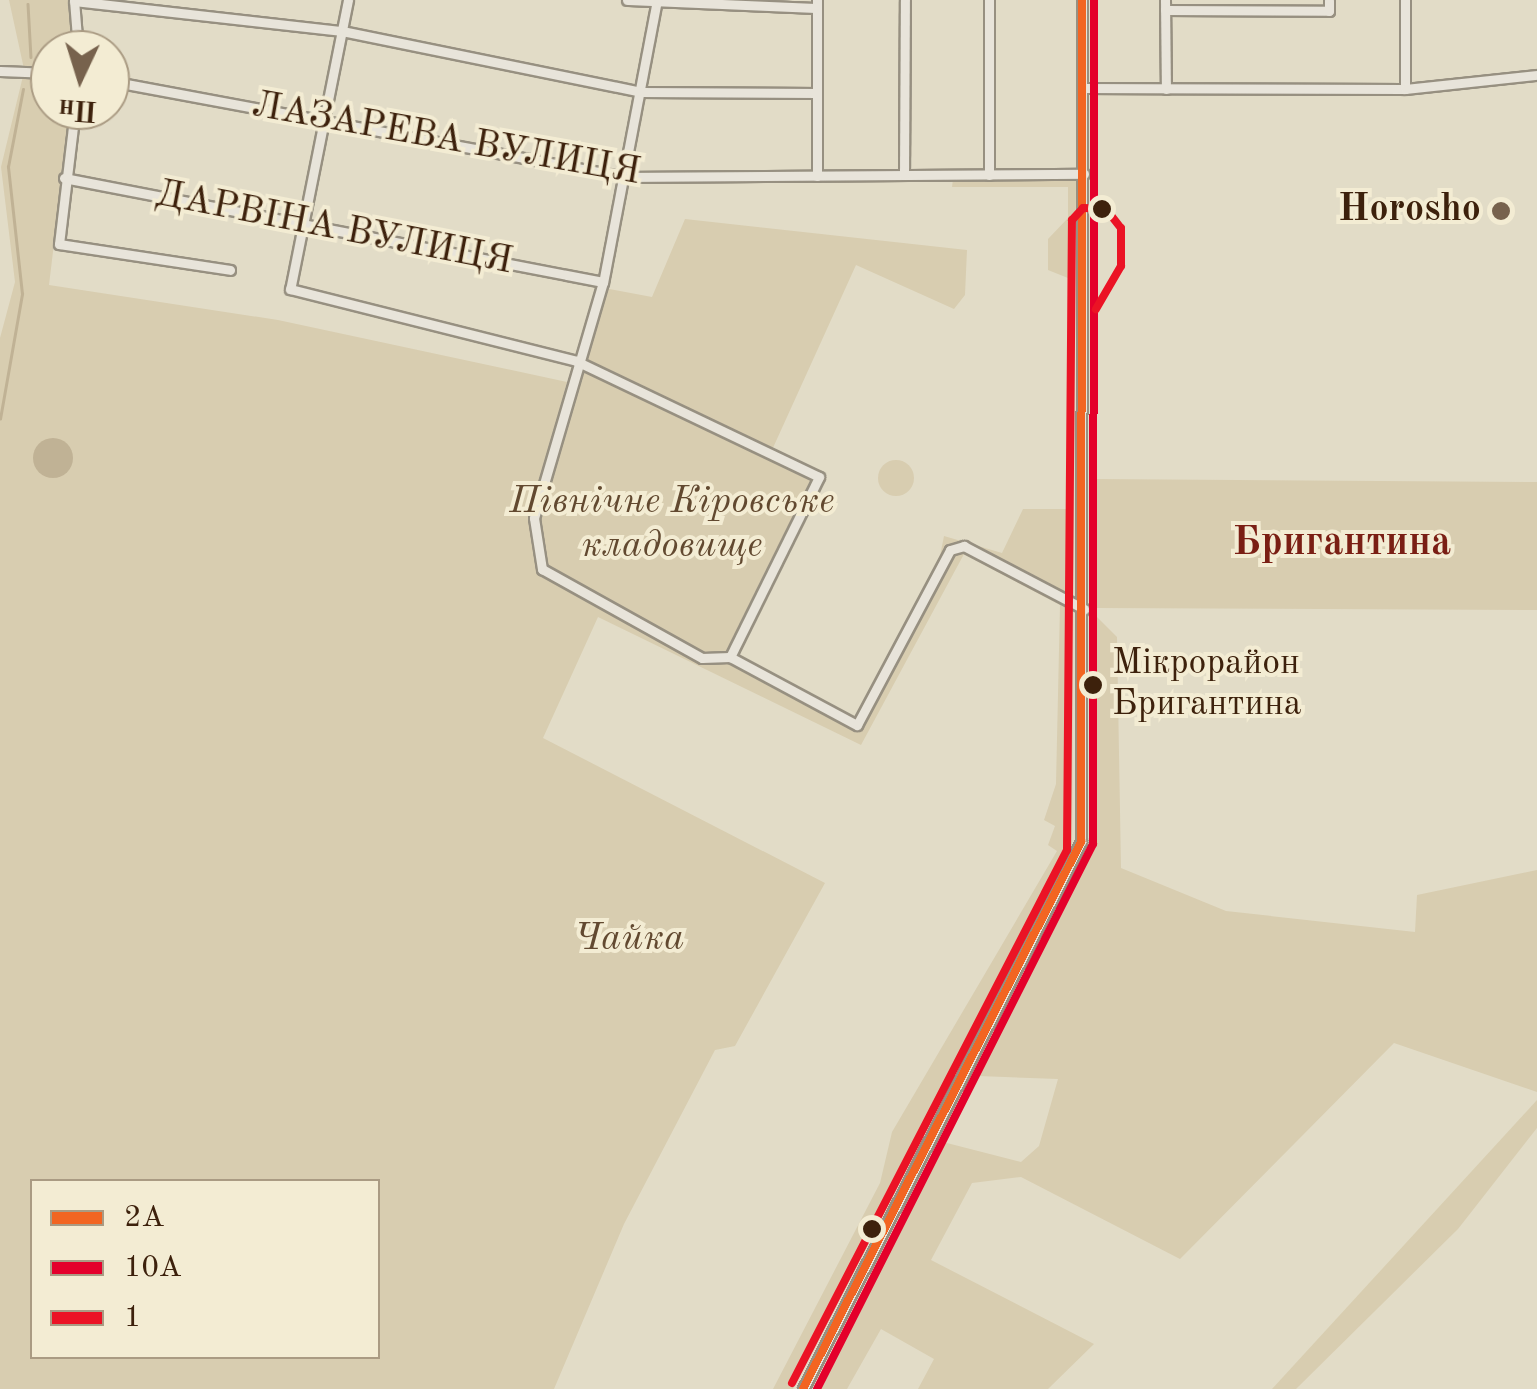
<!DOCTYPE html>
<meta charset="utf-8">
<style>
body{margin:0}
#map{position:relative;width:1537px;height:1389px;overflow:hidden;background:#e2dcc7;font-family:"Old Standard TT",serif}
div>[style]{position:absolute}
.green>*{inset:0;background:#d8cdb0}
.round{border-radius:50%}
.water>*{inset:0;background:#c0b295}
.stream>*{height:2.5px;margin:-1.25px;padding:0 1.25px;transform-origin:1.25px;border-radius:1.25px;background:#c0b295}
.roads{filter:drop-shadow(2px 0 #979081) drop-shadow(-2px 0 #979081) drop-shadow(0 2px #979081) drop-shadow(0 -2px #979081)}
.minor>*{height:9px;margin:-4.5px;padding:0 4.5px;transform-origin:4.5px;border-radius:4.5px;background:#e8e4da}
.bus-1>*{height:8px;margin:-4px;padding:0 4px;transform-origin:4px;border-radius:4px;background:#f26522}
.bus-2>*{height:8px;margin:-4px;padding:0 4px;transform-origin:4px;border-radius:4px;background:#e4002b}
.bus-3>*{height:8px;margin:-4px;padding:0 4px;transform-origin:4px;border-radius:4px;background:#eb1325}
.dots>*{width:28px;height:28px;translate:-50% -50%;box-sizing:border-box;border:5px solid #f3ecd3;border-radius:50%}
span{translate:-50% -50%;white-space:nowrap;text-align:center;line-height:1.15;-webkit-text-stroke:8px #f3ecd3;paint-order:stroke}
.bus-label{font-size:36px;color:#3d210c}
.left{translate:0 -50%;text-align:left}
.street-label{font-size:38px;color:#3d210c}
.poi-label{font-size:38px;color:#3d210c;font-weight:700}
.right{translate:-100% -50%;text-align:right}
.park-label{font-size:38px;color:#624930;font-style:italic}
.neighbourhood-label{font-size:40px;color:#7a1f14;font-weight:700}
.legend{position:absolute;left:30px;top:1179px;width:350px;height:180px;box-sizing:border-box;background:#f3ecd3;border:2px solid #aa9b83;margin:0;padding:12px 18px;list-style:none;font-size:30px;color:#3d210c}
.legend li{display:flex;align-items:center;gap:20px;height:50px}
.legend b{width:50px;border:2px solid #aa9b83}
.north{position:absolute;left:30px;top:30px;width:100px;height:100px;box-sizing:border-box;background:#f3ecd3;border:2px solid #aa9b83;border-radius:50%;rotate:184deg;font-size:28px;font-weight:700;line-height:40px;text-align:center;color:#3d210c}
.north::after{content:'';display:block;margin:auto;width:35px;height:45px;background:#77624d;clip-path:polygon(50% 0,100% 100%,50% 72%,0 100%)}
</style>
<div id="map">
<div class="green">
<div style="clip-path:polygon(9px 0,68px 0,73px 50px,50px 50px,50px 70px,24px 69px)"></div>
<div style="clip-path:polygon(evenodd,23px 76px,50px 77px,50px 110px,70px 110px,49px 285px,278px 320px,567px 382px,530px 518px,544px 578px,700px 663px,736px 656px,855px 719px,939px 561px,944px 536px,1002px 553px,1023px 509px,1068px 509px,1068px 278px,1048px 270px,1048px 239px,1068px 218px,1068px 187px,952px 187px,953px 179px,1076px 179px,1072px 850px,793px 1389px,773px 1389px,880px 1183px,892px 1132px,1057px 851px,1048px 845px,1055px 826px,1044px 820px,1056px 784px,1060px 605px,964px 554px,861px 745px,598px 617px,543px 738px,825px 883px,735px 1046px,715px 1050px,624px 1224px,554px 1389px,0 1389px,0 338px,15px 282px,1px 167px,23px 76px,32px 1182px,378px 1182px,378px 1356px,32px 1356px,32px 1182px)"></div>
<div style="clip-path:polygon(685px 219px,967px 250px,965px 295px,954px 309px,856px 265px,772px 450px,580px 360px,604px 288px,652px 297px)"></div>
<div style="clip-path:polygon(578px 366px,812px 479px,726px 652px,700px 653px,545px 568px,537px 519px)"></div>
<div class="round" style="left:878px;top:460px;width:36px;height:36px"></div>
<div style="clip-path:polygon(1094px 479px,1537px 482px,1537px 610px,1095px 608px)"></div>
<div style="clip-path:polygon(1095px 615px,1117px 637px,1121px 868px,1226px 911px,1415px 932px,1417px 895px,1537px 870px,1537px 1092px,1394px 1043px,1180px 1259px,1021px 1177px,972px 1183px,931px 1260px,1094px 1344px,1048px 1389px,918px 1389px,934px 1359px,881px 1329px,847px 1389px,815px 1389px,943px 1142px,1021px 1162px,1039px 1146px,1058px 1079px,978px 1076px,1089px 857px)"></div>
<div style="clip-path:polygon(1537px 1100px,1537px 1128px,1458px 1229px,1296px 1389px,1272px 1389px)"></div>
</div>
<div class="water">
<div class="round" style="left:33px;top:438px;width:40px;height:40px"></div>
</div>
<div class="stream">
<div style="left:28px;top:4px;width:53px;rotate:86.8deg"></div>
<div style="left:0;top:419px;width:127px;rotate:-80deg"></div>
<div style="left:22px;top:294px;width:128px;rotate:-96.3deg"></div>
<div style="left:8px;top:167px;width:79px;rotate:-79.1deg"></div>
</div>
<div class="roads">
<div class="minor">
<div style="left:74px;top:0;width:50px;rotate:85.4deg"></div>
<div style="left:348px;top:0;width:295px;rotate:101.3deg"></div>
<div style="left:290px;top:289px;width:295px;rotate:14.1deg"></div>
<div style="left:576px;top:361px;width:269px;rotate:25.5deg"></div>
<div style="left:819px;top:477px;width:201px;rotate:116.3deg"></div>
<div style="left:627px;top:0;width:190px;rotate:2.4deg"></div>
<div style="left:657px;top:0;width:287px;rotate:100.8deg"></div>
<div style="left:603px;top:282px;width:246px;rotate:106.3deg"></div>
<div style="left:534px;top:518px;width:52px;rotate:81.1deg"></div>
<div style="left:542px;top:569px;width:183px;rotate:29.1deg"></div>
<div style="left:702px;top:658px;width:28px;rotate:-2deg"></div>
<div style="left:730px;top:657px;width:144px;rotate:28.2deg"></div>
<div style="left:857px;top:725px;width:198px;rotate:-62deg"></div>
<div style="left:950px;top:550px;width:15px;rotate:-16deg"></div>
<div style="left:964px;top:546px;width:136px;rotate:27.7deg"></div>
<div style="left:989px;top:0;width:175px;rotate:90deg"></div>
<div style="left:1165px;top:0;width:89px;rotate:89.4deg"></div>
<div style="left:1405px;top:0;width:89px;rotate:90deg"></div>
<div style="left:74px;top:1px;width:270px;rotate:6.4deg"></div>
<div style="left:342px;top:31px;width:305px;rotate:11.5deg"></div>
<div style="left:641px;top:92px;width:176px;rotate:0.3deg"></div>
<div style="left:1165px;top:10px;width:164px;rotate:0.3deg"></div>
<div style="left:1329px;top:11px;width:11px;rotate:-90deg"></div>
<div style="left:0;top:71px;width:50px;rotate:2.3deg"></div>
<div style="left:110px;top:81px;width:525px;rotate:10.54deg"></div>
<div style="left:626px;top:177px;width:458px;rotate:-0.4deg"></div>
<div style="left:1083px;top:88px;width:322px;rotate:0.2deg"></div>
<div style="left:1405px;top:89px;width:133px;rotate:-6.1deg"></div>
<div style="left:75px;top:110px;width:135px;rotate:96.8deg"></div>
<div style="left:59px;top:244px;width:173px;rotate:8.6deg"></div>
<div style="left:904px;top:175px;width:175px;rotate:-89.7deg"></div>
<div style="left:817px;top:176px;width:176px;rotate:-90deg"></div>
<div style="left:64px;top:178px;width:549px;rotate:10.92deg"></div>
<div style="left:803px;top:1389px;width:614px;rotate:-63.06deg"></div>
<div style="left:1081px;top:842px;width:842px;rotate:-89.93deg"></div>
</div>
</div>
<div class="bus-1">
<div style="left:803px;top:1389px;width:614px;rotate:-63.06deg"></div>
<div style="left:1081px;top:842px;width:842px;rotate:-89.93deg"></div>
</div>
<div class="bus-2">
<div style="left:817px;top:1389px;width:611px;rotate:-63.14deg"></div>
<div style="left:1093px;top:844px;width:844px;rotate:-89.93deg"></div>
</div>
<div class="bus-3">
<div style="left:792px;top:1383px;width:600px;rotate:-62.71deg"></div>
<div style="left:1067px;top:850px;width:630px;rotate:-89.55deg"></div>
<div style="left:1072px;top:220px;width:16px;rotate:-47deg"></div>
<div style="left:1083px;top:208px;width:23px;rotate:2deg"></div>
<div style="left:1106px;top:209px;width:24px;rotate:52deg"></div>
<div style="left:1121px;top:228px;width:38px;rotate:90deg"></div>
<div style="left:1121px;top:266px;width:50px;rotate:120.2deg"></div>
</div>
<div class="dots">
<div style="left:1102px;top:209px;background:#3d210c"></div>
<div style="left:1501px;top:211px;background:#77624d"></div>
<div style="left:1093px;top:685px;background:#3d210c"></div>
<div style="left:872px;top:1229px;background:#3d210c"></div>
</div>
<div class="bus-label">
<span class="left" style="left:1112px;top:685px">Мікрорайон<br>Бригантина</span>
</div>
<div class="street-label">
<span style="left:446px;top:140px;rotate:10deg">ЛАЗАРЕВА ВУЛИЦЯ</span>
<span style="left:334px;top:229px;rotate:11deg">ДАРВІНА ВУЛИЦЯ</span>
</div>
<div class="poi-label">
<span class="right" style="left:1481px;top:211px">Horosho</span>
</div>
<div class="park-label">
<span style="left:672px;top:525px">Північне Кіровське<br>кладовище</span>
<span style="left:629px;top:940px">Чайка</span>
</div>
<div class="neighbourhood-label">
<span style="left:1342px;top:544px">Бригантина</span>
</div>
<ul class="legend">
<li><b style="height:12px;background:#f26522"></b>2А</li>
<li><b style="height:12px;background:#e4002b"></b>10А</li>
<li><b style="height:12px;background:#eb1325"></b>1</li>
</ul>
<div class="north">Пн</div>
</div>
